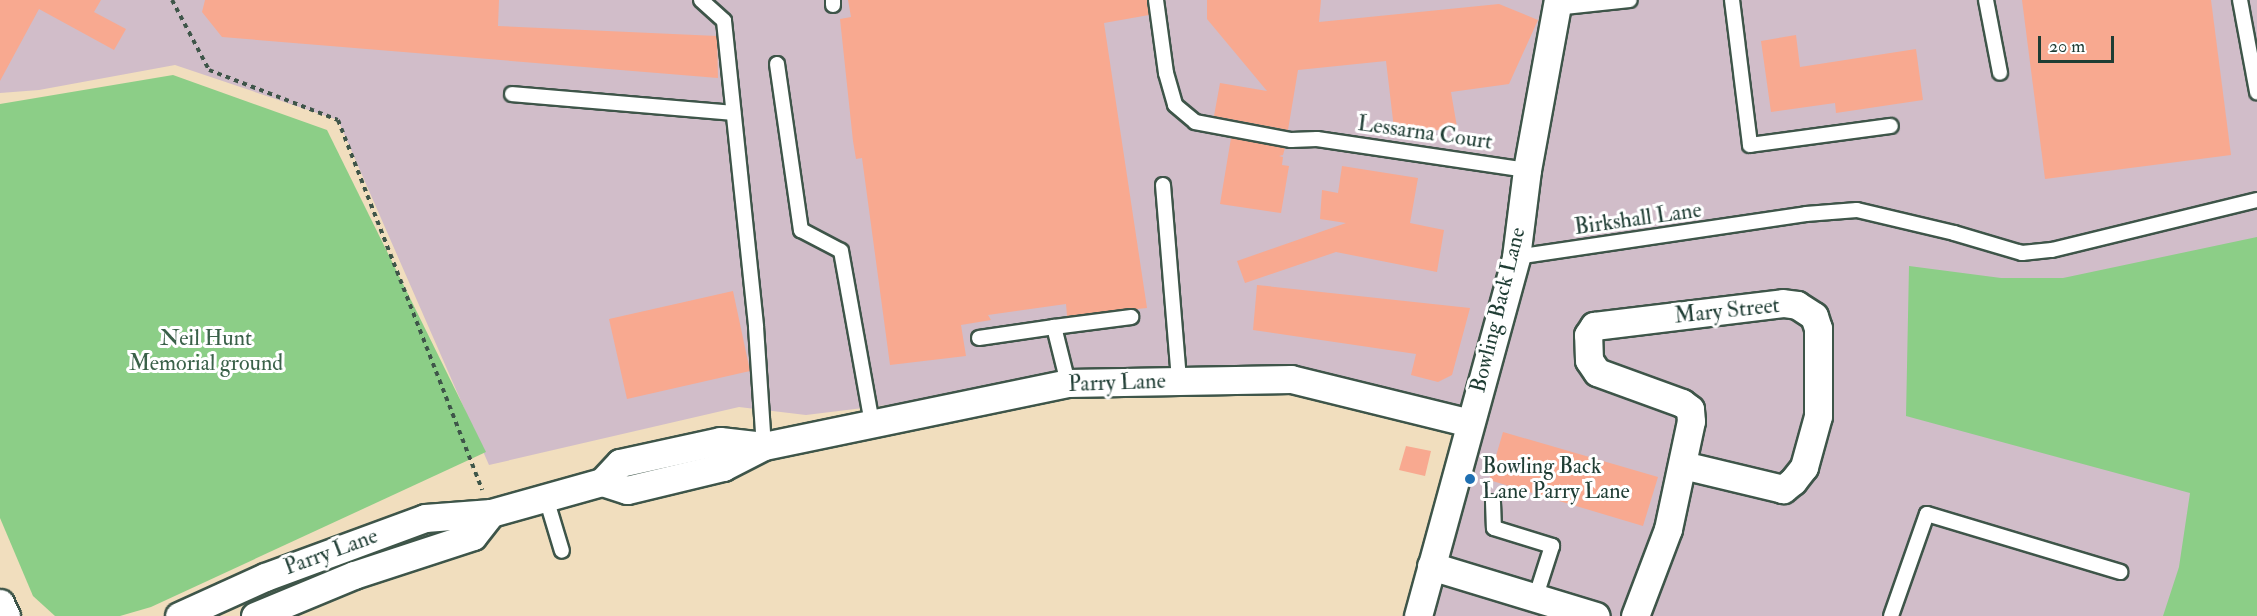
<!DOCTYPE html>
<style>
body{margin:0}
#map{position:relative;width:2257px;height:616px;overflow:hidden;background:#f1debe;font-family:"IM FELL Double Pica",serif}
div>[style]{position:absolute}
.industrial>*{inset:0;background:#d1bdc9}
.green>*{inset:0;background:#8cce87}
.building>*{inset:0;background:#f8a990}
.path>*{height:4px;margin-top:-2px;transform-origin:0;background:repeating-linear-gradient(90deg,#3e5549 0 4.5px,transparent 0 9px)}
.roads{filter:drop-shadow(2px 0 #3e5549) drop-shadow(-2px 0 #3e5549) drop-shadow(0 2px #3e5549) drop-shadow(0 -2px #3e5549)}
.lane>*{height:14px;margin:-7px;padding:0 7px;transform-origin:7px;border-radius:7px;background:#fff}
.street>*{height:27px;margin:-13.5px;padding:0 13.5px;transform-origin:13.5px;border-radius:13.5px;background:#fff}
.dots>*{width:16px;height:16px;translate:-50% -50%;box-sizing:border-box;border:3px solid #fff;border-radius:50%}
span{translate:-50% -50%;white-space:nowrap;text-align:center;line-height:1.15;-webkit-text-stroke:6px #fff;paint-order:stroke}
.street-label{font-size:22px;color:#1f3d34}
.park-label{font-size:22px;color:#3a6149}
.poi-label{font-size:22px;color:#1f3d34}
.left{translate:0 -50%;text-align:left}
.scale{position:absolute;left:2038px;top:36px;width:76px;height:27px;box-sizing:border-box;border:3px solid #1f3d34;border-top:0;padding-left:8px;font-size:18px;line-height:21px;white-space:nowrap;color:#1f3d34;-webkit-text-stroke:4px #fff;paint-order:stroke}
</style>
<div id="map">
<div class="industrial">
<div style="clip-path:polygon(0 0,2257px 0,2257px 616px,1429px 616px,1470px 423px,1291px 379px,1068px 383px,806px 415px,739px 407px,489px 465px,338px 120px,175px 65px,39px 90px,0 93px)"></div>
</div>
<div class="green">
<div style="clip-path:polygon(173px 75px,327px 130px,486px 452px,151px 607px,120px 616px,55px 616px,33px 596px,0 518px,0 104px)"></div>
<div style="clip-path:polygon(2257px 237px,2257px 616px,2163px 616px,2179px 567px,2190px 493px,1906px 416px,1909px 266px,2001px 278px,2063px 278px)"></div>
</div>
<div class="building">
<div style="clip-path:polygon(0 0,101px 0,94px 12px,126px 29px,114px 50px,39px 9px,0 81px)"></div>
<div style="clip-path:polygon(205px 0,499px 0,498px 26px,717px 36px,718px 78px,222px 37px,202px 12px)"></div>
<div style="clip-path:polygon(848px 0,1147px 0,1149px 15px,1104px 23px,1147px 308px,1067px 316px,1066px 304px,988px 315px,991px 320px,961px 325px,966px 356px,890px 365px,862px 158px,856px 159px,853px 141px,840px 19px,851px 17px)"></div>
<div style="clip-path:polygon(1207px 0,1321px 0,1319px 22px,1499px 4px,1538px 20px,1509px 84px,1451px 92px,1457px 127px,1395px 137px,1386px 61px,1298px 70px,1288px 130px,1214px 116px,1220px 83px,1267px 91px,1207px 19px)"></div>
<div style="clip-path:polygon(2022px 0,2211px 0,2231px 155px,2045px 179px)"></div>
<div style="clip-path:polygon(1796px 35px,1800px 67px,1916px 49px,1923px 100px,1836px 113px,1835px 103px,1771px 112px,1761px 41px)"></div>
<div style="clip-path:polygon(1231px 138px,1285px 148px,1283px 155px,1279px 156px,1283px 157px,1282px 165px,1289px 166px,1281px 213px,1220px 204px)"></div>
<div style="clip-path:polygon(1342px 166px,1418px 178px,1410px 223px,1444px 230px,1437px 272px,1336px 252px,1245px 283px,1237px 261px,1346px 223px,1320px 219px,1322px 190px,1338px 193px)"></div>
<div style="clip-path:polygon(1257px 285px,1470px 308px,1452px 375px,1438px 382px,1411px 375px,1416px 354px,1253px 330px)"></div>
<div style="clip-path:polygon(733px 291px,750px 371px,627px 399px,609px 319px)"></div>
<div style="clip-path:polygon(1503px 432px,1658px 477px,1643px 526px,1489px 480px)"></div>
<div style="clip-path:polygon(1406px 446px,1431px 451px,1425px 476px,1399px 470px)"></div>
</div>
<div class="path">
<div style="left:172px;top:0;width:79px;rotate:62.1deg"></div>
<div style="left:209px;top:70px;width:138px;rotate:21.2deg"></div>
<div style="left:338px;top:120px;width:397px;rotate:68.7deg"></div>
</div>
<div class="roads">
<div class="lane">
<div style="left:701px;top:0;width:31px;rotate:42deg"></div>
<div style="left:724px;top:21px;width:308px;rotate:84deg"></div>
<div style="left:756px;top:327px;width:119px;rotate:86.2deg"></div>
<div style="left:1156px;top:0;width:74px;rotate:82.2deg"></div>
<div style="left:1166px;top:73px;width:33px;rotate:74deg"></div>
<div style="left:1175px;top:105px;width:26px;rotate:40deg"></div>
<div style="left:1195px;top:122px;width:98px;rotate:10.6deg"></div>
<div style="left:1291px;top:140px;width:26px;rotate:-2deg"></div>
<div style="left:1317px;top:139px;width:212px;rotate:8.4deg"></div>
<div style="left:1732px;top:0;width:146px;rotate:82.9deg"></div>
<div style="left:1750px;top:145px;width:142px;rotate:-7.7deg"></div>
<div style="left:1986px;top:0;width:74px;rotate:79.1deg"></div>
<div style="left:2240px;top:0;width:94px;rotate:79.5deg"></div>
<div style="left:833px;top:5px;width:5px;rotate:-90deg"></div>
<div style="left:1555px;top:8px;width:75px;rotate:-6.1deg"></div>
<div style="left:777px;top:64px;width:168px;rotate:81.8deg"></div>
<div style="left:801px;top:230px;width:45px;rotate:27.7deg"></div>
<div style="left:841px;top:251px;width:176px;rotate:79.8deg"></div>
<div style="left:512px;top:94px;width:222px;rotate:4.9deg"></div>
<div style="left:1163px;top:185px;width:197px;rotate:85.3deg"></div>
<div style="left:1516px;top:257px;width:293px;rotate:-8.4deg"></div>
<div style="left:1806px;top:214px;width:51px;rotate:-4.5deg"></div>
<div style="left:1857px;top:210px;width:100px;rotate:13.3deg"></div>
<div style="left:1954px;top:233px;width:71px;rotate:16.4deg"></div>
<div style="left:2022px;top:253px;width:30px;rotate:-6deg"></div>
<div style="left:2052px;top:250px;width:211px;rotate:-13.7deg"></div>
<div style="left:979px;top:338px;width:76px;rotate:-8.3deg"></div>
<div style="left:1068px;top:383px;width:58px;rotate:-104deg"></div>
<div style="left:1054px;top:327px;width:78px;rotate:-7.4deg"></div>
<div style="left:546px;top:498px;width:55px;rotate:73.2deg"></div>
<div style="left:1493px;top:502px;width:26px;rotate:88deg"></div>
<div style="left:1494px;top:528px;width:61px;rotate:17.2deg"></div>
<div style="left:1552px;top:546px;width:56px;rotate:107.8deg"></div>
<div style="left:1891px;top:616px;width:108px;rotate:-70.6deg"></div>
<div style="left:1927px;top:514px;width:202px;rotate:16.7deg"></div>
</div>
<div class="street">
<div style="left:602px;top:482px;width:26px;rotate:18deg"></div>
<div style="left:627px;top:490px;width:99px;rotate:-13.5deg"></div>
<div style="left:723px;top:467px;width:46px;rotate:-27.1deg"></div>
<div style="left:764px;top:446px;width:310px;rotate:-11.7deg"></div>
<div style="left:1068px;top:383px;width:223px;rotate:-1deg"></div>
<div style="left:1291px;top:379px;width:184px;rotate:13.8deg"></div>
<div style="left:1431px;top:566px;width:172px;rotate:16.9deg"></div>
<div style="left:0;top:603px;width:14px;rotate:65deg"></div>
<div style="left:179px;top:616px;width:94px;rotate:-24.4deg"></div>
<div style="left:265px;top:577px;width:171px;rotate:-20.2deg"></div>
<div style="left:425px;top:518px;width:66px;rotate:-4.3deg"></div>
<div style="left:491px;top:513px;width:115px;rotate:-15.6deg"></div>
<div style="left:602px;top:482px;width:26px;rotate:-47deg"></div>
<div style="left:620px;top:463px;width:102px;rotate:-12.4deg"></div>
<div style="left:720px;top:441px;width:44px;rotate:6.5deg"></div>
<div style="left:255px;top:616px;width:107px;rotate:-22.5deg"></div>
<div style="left:354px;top:575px;width:125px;rotate:-18.1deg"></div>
<div style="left:473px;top:536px;width:29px;rotate:-52deg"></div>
<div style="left:1418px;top:616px;width:372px;rotate:-74.7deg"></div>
<div style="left:1516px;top:257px;width:88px;rotate:-82.8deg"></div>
<div style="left:1527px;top:170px;width:173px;rotate:-79.7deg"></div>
<div style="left:1635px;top:616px;width:93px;rotate:-69.2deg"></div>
<div style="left:1668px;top:529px;width:110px;rotate:-78deg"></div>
<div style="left:1691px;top:421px;width:12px;rotate:-95deg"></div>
<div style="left:1690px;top:409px;width:10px;rotate:-143deg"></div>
<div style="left:1682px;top:403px;width:90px;rotate:-160deg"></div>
<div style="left:1597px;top:372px;width:14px;rotate:-124deg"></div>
<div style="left:1589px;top:360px;width:25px;rotate:-92deg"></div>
<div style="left:1588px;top:335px;width:11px;rotate:-56deg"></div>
<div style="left:1594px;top:326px;width:190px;rotate:-6.9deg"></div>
<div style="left:1783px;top:303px;width:14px;rotate:8deg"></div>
<div style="left:1797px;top:305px;width:20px;rotate:33deg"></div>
<div style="left:1814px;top:316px;width:13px;rotate:72deg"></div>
<div style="left:1818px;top:328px;width:88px;rotate:90deg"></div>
<div style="left:1818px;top:416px;width:53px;rotate:105.4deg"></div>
<div style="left:1804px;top:467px;width:18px;rotate:128deg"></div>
<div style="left:1793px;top:481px;width:13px;rotate:141deg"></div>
<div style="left:1783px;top:489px;width:103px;rotate:-166.5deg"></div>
</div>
</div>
<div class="dots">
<div style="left:1470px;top:479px;background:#1f6fb2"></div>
</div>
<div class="street-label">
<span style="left:1425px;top:133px;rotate:8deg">Lessarna Court</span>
<span style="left:1638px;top:219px;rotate:-8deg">Birkshall Lane</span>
<span style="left:1498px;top:310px;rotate:-76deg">Bowling Back Lane</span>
<span style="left:1727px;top:311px;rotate:-6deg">Mary Street</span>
<span style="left:1117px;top:383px;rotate:-2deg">Parry Lane</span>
<span style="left:331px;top:552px;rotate:-20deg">Parry Lane</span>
</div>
<div class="park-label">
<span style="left:206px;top:351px">Neil Hunt<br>Memorial ground</span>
</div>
<div class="poi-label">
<span class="left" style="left:1482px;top:479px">Bowling Back<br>Lane Parry Lane</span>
</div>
<div class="scale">20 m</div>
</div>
